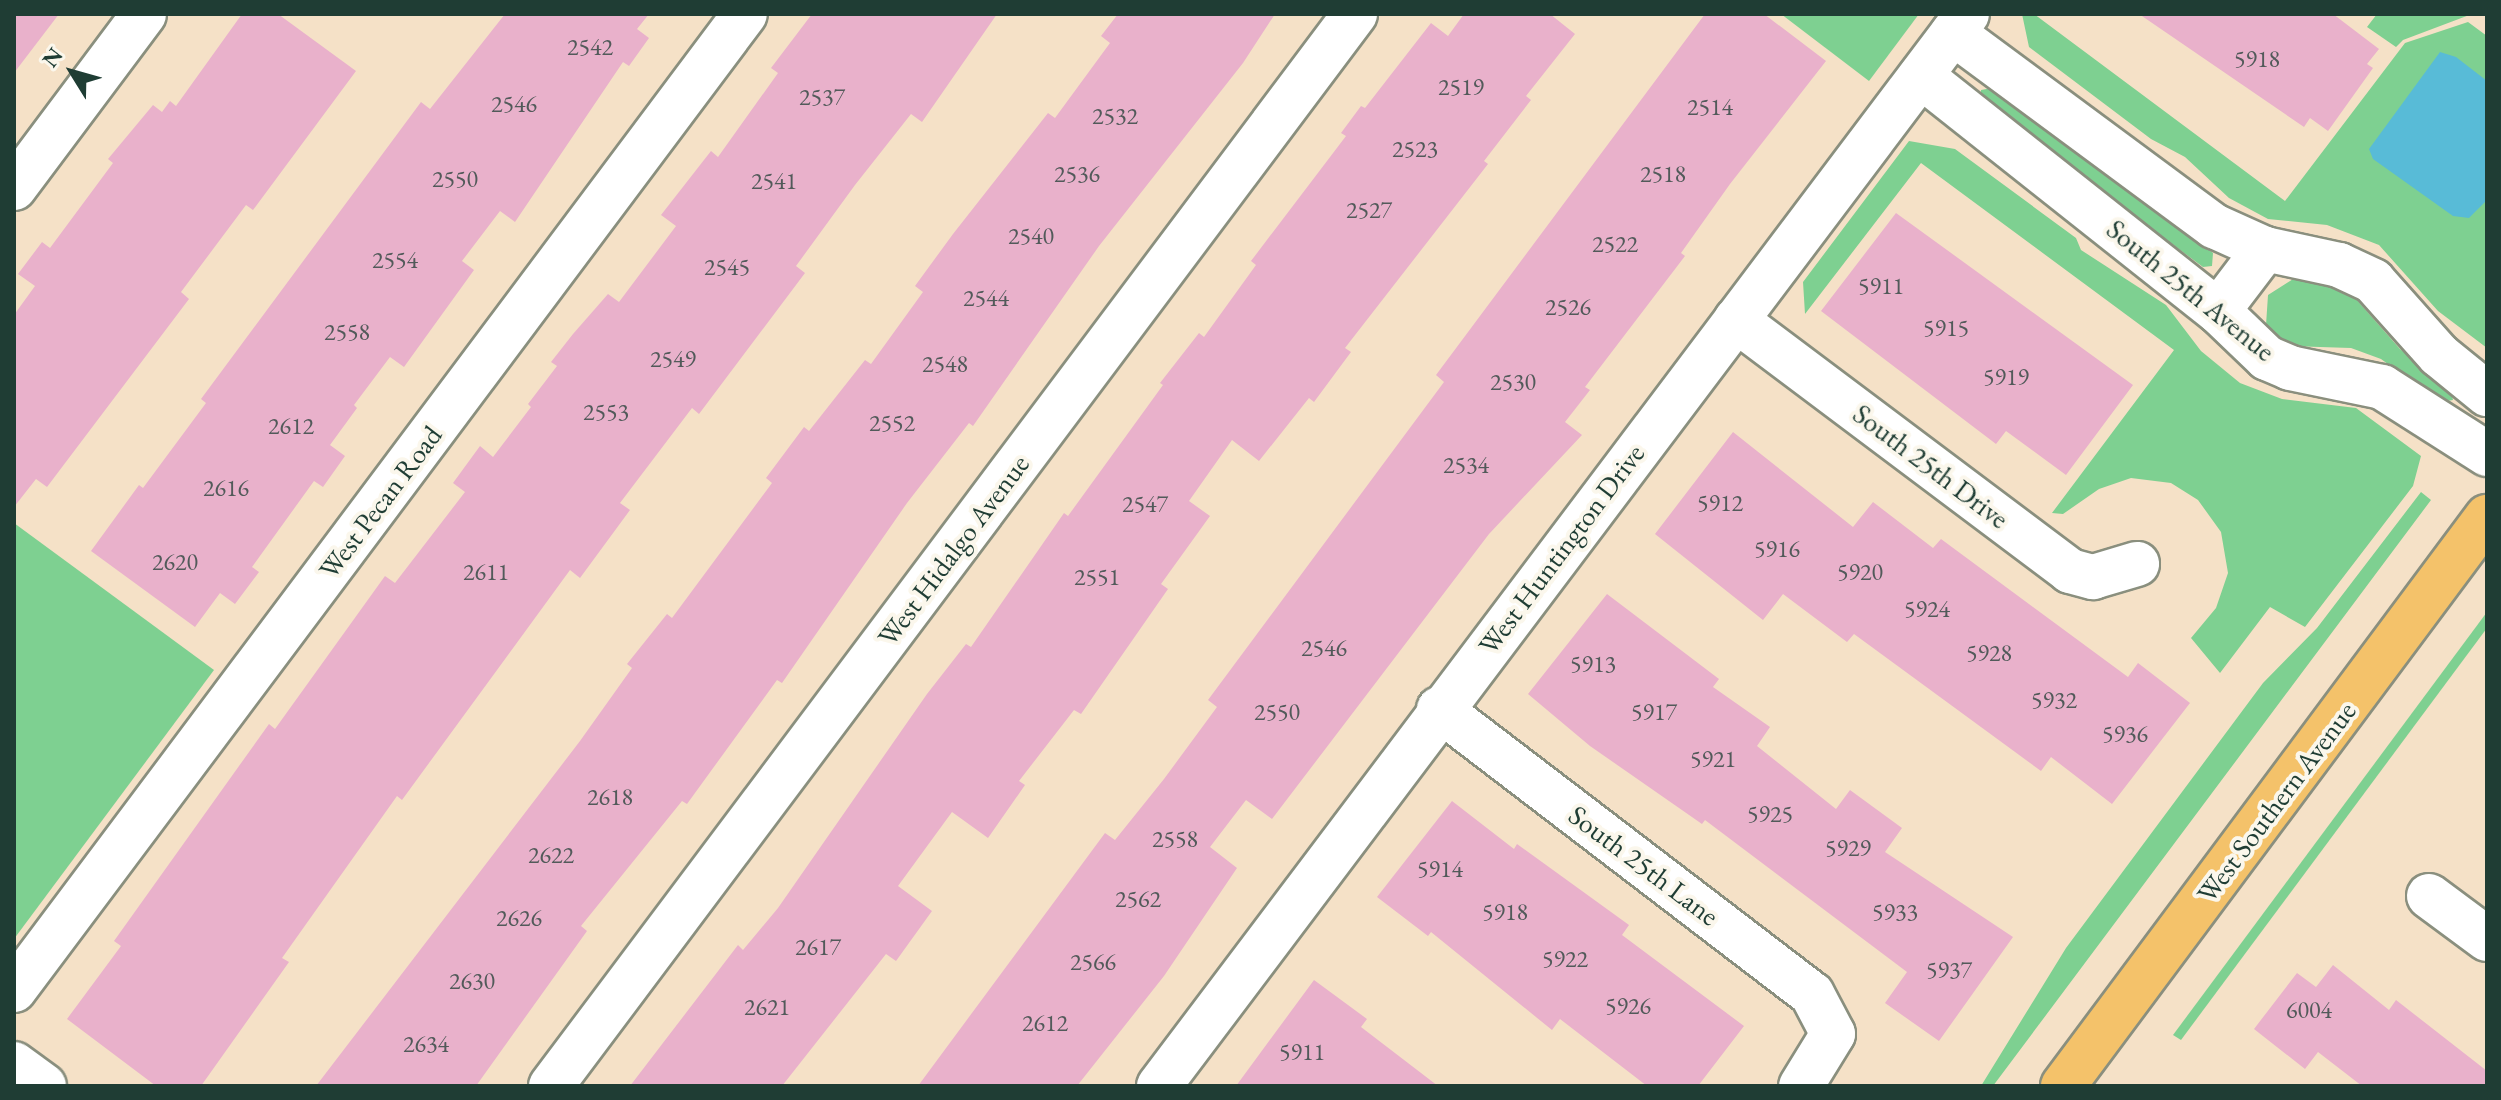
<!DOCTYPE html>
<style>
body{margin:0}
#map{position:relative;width:2501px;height:1100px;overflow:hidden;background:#f5e1c7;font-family:"EB Garamond",serif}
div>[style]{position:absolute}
.green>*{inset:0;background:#7ed091}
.water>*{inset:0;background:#58bbd7}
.building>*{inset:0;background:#e9b1cb}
.roads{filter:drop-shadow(2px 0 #8a8f7e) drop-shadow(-2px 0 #8a8f7e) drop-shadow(0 2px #8a8f7e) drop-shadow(0 -2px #8a8f7e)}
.minor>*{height:44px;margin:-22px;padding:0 22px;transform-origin:22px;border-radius:22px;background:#fff}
.major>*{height:44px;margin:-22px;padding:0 22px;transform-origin:22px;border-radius:22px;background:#f4c26a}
span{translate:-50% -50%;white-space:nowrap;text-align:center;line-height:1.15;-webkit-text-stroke:8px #fbf7ec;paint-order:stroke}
.number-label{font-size:24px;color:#525a5a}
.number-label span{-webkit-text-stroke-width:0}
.street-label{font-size:28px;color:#1f3d34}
.frame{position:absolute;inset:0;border:16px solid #1f3d34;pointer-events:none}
.north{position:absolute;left:32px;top:32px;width:80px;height:80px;-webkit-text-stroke:6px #fbf7ec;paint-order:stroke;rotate:307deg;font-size:22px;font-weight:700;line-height:32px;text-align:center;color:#1f3d34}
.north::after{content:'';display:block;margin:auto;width:28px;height:36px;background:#1f3d34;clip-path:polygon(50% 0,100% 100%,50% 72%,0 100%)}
</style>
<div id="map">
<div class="green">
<div style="clip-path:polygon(1781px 14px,1919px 14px,1869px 81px)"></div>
<div style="clip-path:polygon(2022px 14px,2034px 14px,2285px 201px,2405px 43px,2468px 22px,2487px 36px,2487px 348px,2438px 311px,2379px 245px,2327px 225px,2268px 219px,2229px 198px,2185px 157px,2151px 139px,2029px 47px)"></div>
<div style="clip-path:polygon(2377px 14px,2472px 14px,2403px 40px,2396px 47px,2367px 27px)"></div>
<div style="clip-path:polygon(1992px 88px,2213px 253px,2212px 266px,2203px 267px,1981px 102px,1981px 90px)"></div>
<div style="clip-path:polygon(1909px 141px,1955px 149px,2076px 238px,2081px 250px,2166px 305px,2201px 351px,2240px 383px,2282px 399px,2356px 408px,2421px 456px,2413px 486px,2305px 627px,2270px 607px,2220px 673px,2191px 638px,2216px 608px,2228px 573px,2221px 532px,2198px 500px,2171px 483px,2131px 478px,2099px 489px,2063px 514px,2052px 513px,2174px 350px,1921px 163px,1805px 314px,1803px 282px)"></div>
<div style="clip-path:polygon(2298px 276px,2349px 291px,2400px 349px,2450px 387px,2453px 400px,2440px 402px,2381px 359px,2351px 348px,2289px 346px,2274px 338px,2266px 325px,2268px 295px)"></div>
<div style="clip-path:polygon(2421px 492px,2431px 500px,1993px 1086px,1981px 1086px,2066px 948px,2263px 683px,2317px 628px)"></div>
<div style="clip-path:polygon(14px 523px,214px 670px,14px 939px)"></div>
<div style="clip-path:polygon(2487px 612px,2487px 628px,2181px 1040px,2173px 1035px)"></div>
</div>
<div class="water">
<div style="clip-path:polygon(2440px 52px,2456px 57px,2487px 81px,2487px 200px,2469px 218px,2453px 216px,2373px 159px,2369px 149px)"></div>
</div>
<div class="building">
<div style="clip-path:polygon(14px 14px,59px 14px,14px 73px)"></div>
<div style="clip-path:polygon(242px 14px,278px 14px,356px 71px,253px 210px,246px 205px,181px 292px,189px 299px,47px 487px,36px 479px,14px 507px,14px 315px,35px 286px,18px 274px,42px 242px,50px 248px,113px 163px,108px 159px,153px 105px,162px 112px,170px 101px,176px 106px)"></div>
<div style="clip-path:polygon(505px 14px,649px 14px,637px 29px,649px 38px,629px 66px,623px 62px,515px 222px,500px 211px,462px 261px,474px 270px,404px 367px,390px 357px,354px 405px,357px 408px,330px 445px,345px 456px,323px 487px,314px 481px,252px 567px,259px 572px,235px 604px,220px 593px,195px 627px,91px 551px,139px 485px,143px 488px,206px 403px,201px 399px,421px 102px,430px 109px)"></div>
<div style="clip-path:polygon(812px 14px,997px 14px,922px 122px,911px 114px,855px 185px,796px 266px,805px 273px,699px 414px,692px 408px,620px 503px,630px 510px,580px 578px,570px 570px,402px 800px,397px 796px,282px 958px,289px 962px,201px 1086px,156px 1086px,67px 1019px,121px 946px,114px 941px,269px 724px,275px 729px,385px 576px,395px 583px,465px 492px,453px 483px,480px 446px,493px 457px,531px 407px,528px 404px,557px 366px,551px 362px,573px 334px,608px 294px,619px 302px,676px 226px,661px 215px,711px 151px,718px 157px,778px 73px,771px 68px)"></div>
<div style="clip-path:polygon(1118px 14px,1275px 14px,1243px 63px,1099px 246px,973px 426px,969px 423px,907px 503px,782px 683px,777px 680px,687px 804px,682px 801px,581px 926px,587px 931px,476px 1086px,316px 1086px,580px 741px,632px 668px,627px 664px,667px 614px,672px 618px,772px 483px,766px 478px,804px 427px,809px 431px,865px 360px,871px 364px,923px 292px,915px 286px,953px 234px,1048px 113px,1055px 118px,1110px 43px,1101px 36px)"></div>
<div style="clip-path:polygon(1464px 14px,1550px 14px,1575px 34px,1526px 96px,1531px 100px,1484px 161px,1488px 164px,1345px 348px,1351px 352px,1314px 402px,1309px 398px,1259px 461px,1232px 440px,1189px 501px,1210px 516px,1161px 584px,1168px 589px,1081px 714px,1074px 710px,1019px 781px,1025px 785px,988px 838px,952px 812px,898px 886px,932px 911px,896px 961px,886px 954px,782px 1086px,630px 1086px,738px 945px,743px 950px,778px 908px,927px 694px,966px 644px,971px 647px,1064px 513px,1068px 516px,1163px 385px,1160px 383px,1199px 333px,1204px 337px,1256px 265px,1251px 261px,1346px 136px,1341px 133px,1361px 106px,1365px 108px,1431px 23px,1448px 36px)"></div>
<div style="clip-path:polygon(1705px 14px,1764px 14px,1826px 61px,1730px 184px,1681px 253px,1685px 256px,1585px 387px,1590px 390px,1565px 422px,1582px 435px,1489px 534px,1272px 819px,1246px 800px,1210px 847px,1237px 868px,1164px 976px,1077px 1086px,918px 1086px,1105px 833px,1115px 840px,1164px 779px,1217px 707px,1208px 700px,1444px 382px,1436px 375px)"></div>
<div style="clip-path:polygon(2139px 14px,2333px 14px,2379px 49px,2367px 64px,2373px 68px,2328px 131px,2310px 118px,2304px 127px)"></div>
<div style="clip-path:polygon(1896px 213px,2133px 385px,2066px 475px,2006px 431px,1996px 444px,1821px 311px)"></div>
<div style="clip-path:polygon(1733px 432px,1853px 527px,1873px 502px,1933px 548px,1941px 539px,2128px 677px,2138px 663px,2190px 703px,2112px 804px,2051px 757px,2041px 771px,1854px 634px,1847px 642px,1783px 594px,1763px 620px,1655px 534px)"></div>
<div style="clip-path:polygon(1607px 594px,1719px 679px,1713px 687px,1770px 727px,1757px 746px,1836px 809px,1850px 790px,1902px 828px,1885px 852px,2013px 937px,1939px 1041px,1885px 1003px,1907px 972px,1705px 820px,1702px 824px,1590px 746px,1528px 694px)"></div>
<div style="clip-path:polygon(1452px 801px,1514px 849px,1517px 844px,1629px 925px,1622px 935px,1744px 1026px,1698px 1086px,1647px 1086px,1560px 1019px,1552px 1030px,1431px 932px,1428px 936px,1377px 897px)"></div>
<div style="clip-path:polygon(2333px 965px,2389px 1010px,2396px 1000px,2487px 1071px,2487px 1086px,2362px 1086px,2318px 1052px,2305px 1069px,2254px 1029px,2297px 973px,2316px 987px)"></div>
<div style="clip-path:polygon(1314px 980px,1367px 1019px,1361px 1027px,1438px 1086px,1236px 1086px)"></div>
</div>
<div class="roads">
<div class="minor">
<div style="left:1953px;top:33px;width:325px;rotate:36.5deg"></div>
<div style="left:2214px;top:226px;width:56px;rotate:24.3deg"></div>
<div style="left:2265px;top:249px;width:76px;rotate:12.2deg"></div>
<div style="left:2339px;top:265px;width:38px;rotate:25deg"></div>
<div style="left:2373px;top:281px;width:99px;rotate:48.3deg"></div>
<div style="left:2439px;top:355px;width:62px;rotate:39.1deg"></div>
<div style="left:1921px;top:76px;width:379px;rotate:38.4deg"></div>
<div style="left:2218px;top:311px;width:68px;rotate:43.8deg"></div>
<div style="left:2267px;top:358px;width:25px;rotate:23deg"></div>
<div style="left:2290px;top:368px;width:94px;rotate:11.7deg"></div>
<div style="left:2382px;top:387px;width:125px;rotate:32.5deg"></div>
<div style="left:14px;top:188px;width:217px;rotate:-53.2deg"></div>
<div style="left:2218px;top:311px;width:78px;rotate:-52.8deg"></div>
<div style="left:1736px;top:320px;width:418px;rotate:36.9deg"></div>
<div style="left:2070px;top:571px;width:24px;rotate:15deg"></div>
<div style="left:2093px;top:577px;width:46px;rotate:-16.5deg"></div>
<div style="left:1439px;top:709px;width:469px;rotate:37.4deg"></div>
<div style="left:1812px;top:994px;width:45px;rotate:62.3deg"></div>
<div style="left:1833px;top:1034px;width:61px;rotate:121.6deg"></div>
<div style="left:2429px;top:896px;width:72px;rotate:36.6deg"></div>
<div style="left:14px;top:990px;width:1219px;rotate:-53.17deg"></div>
<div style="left:14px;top:1064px;width:37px;rotate:36deg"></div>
<div style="left:551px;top:1086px;width:1340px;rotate:-53.13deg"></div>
<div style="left:1159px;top:1086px;width:1342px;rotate:-52.99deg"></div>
</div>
<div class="major">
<div style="left:2063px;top:1086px;width:710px;rotate:-53.31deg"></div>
</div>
</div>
<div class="number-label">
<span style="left:590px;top:47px">2542</span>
<span style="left:2257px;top:59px">5918</span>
<span style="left:1461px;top:87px">2519</span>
<span style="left:822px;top:97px">2537</span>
<span style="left:514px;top:104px">2546</span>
<span style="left:1710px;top:107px">2514</span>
<span style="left:1115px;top:116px">2532</span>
<span style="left:1415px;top:149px">2523</span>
<span style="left:1077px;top:174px">2536</span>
<span style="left:1663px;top:174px">2518</span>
<span style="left:455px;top:179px">2550</span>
<span style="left:774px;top:181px">2541</span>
<span style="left:1369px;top:210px">2527</span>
<span style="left:1031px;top:236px">2540</span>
<span style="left:1615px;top:244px">2522</span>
<span style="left:395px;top:260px">2554</span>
<span style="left:727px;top:267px">2545</span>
<span style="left:1881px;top:286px">5911</span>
<span style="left:986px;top:298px">2544</span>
<span style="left:1568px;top:307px">2526</span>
<span style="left:1946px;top:328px">5915</span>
<span style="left:347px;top:332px">2558</span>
<span style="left:673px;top:359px">2549</span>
<span style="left:945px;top:364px">2548</span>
<span style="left:2006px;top:377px">5919</span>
<span style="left:1513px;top:382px">2530</span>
<span style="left:606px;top:412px">2553</span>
<span style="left:892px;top:423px">2552</span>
<span style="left:291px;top:426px">2612</span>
<span style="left:1466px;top:465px">2534</span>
<span style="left:226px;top:488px">2616</span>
<span style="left:1720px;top:503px">5912</span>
<span style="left:1145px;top:504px">2547</span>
<span style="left:1777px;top:549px">5916</span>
<span style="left:175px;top:562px">2620</span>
<span style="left:486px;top:572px">2611</span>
<span style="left:1860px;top:572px">5920</span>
<span style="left:1097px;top:577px">2551</span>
<span style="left:1927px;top:609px">5924</span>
<span style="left:1324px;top:648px">2546</span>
<span style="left:1989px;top:653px">5928</span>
<span style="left:1593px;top:664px">5913</span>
<span style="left:2054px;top:700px">5932</span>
<span style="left:1277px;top:712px">2550</span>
<span style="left:1654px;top:712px">5917</span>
<span style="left:2125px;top:734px">5936</span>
<span style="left:1713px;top:759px">5921</span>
<span style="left:610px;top:797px">2618</span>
<span style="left:1770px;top:814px">5925</span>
<span style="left:1175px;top:839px">2558</span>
<span style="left:1848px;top:848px">5929</span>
<span style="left:551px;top:855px">2622</span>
<span style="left:1440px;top:869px">5914</span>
<span style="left:1138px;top:899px">2562</span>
<span style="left:1505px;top:912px">5918</span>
<span style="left:1895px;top:912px">5933</span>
<span style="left:519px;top:918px">2626</span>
<span style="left:818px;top:947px">2617</span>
<span style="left:1565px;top:959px">5922</span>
<span style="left:1093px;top:962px">2566</span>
<span style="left:1949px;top:970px">5937</span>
<span style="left:472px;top:981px">2630</span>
<span style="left:1628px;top:1006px">5926</span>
<span style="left:767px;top:1007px">2621</span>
<span style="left:2309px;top:1010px">6004</span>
<span style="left:1045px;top:1023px">2612</span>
<span style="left:426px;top:1044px">2634</span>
<span style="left:1302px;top:1052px">5911</span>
</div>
<div class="street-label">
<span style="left:2191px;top:290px;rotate:39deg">South 25th Avenue</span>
<span style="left:1931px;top:466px;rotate:37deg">South 25th Drive</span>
<span style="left:380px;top:502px;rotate:-53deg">West Pecan Road</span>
<span style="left:1561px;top:549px;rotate:-53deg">West Huntington Drive</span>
<span style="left:953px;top:550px;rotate:-53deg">West Hidalgo Avenue</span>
<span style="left:2276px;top:802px;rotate:-53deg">West Southern Avenue</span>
<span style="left:1644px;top:865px;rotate:37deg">South 25th Lane</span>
</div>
<div class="frame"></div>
<div class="north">N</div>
</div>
